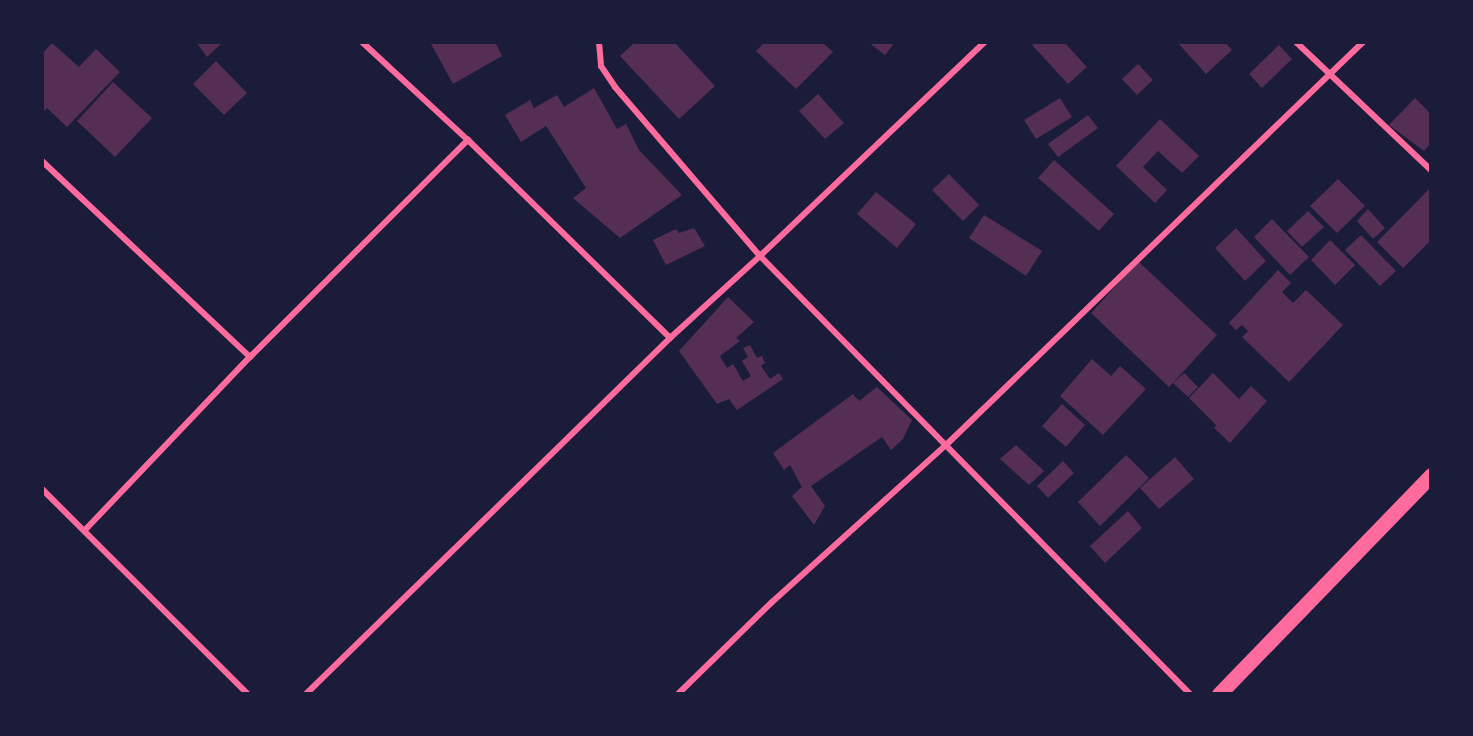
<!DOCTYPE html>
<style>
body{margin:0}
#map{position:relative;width:1473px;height:736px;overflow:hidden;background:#1b1b3a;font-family:Literata,serif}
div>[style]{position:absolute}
.building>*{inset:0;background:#542f53}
.minor>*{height:6px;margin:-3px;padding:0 3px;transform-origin:3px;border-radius:3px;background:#ff6b9d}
.primary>*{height:15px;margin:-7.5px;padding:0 7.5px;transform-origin:7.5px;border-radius:7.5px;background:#ff6b9d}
span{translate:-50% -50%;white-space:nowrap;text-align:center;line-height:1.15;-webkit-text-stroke:6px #1b1b3a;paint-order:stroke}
.frame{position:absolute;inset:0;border:44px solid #1b1b3a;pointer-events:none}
</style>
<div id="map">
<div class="building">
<div style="clip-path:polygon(196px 42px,223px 42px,207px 57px)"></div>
<div style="clip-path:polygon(430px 42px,495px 42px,502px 56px,453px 84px)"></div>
<div style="clip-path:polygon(635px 42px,674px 42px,715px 86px,679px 119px,620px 56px)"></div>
<div style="clip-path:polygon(765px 42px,822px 42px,833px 52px,796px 89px,756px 51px)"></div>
<div style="clip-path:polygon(868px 42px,895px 42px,885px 55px)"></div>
<div style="clip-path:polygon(1035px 42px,1064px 42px,1087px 67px,1068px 84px,1032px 45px)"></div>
<div style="clip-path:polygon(1177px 42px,1225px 42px,1232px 50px,1206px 74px)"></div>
<div style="clip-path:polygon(52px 43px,79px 67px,96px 49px,120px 72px,67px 127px,47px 108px,42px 114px,42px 54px)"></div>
<div style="clip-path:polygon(1279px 45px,1292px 59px,1262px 88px,1249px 74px)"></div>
<div style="clip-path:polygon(216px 61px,247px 93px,224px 115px,193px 84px)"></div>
<div style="clip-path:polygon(1138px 64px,1153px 80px,1137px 95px,1122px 79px)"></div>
<div style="clip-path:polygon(113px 82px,152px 118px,115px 157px,77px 121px)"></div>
<div style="clip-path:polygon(594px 88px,617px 129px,626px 124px,639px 150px,682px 195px,620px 238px,573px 198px,586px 188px,546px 126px,521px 142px,505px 115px,530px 100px,534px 108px,557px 95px,564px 107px)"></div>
<div style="clip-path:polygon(818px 94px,844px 123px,825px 139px,799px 111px)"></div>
<div style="clip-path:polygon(1060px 98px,1072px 117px,1036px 139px,1024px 120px)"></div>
<div style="clip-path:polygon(1415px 98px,1431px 114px,1431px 143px,1424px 151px,1389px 125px)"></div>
<div style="clip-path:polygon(1088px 115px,1098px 128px,1058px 157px,1048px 144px)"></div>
<div style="clip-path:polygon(1160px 119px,1199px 156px,1182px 173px,1158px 151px,1143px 167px,1167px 190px,1155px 203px,1116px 166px)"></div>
<div style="clip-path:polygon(1054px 160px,1114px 214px,1099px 231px,1038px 178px)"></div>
<div style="clip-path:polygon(949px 174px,979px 205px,963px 221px,932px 190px)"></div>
<div style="clip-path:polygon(1338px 179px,1365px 206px,1337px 233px,1310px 206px)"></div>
<div style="clip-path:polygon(1431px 187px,1431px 240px,1403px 268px,1377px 242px)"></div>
<div style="clip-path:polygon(876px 192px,916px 224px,897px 248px,857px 214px)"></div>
<div style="clip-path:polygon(1368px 209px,1385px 228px,1373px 239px,1357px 221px)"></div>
<div style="clip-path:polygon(1308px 211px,1324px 227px,1302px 247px,1287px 231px)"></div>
<div style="clip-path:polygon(984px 215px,1042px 251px,1026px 276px,969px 238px)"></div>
<div style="clip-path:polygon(1272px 219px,1309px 257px,1290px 275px,1254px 237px)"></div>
<div style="clip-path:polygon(694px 228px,705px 246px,666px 265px,653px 240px,676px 229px,679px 233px)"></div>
<div style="clip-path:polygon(1236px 228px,1266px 261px,1245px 281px,1215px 248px)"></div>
<div style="clip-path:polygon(1361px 235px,1396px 271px,1380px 286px,1345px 250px)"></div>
<div style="clip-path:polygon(1330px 240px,1355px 265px,1335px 285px,1311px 260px)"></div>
<div style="clip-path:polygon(1138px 261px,1217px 335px,1169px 387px,1091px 313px)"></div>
<div style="clip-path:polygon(1278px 270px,1291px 283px,1282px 292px,1293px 303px,1306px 290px,1343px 325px,1289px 382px,1242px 337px,1248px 331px,1242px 325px,1236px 330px,1229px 323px)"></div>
<div style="clip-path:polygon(728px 297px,754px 322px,736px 338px,740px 341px,720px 356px,727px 368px,733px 364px,743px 381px,751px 376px,742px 361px,748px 357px,743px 348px,750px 345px,757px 358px,762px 356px,765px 363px,761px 366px,770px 379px,779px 373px,783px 379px,737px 410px,729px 399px,717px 404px,679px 351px)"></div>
<div style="clip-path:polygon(1092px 359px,1111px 376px,1120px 366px,1146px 389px,1103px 435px,1060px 396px)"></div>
<div style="clip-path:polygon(1184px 373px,1198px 387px,1188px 397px,1173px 383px)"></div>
<div style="clip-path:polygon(1213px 373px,1239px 399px,1251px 386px,1267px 401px,1230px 443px,1214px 428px,1216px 425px,1189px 398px)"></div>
<div style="clip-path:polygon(877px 387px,912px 420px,903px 439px,891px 450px,882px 437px,811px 486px,825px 506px,814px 525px,792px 496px,802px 487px,790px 465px,784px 470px,773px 453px,853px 394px,859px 401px)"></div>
<div style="clip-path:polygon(1062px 404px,1085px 425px,1066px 447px,1042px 426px)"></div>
<div style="clip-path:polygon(1016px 445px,1044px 471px,1029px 485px,1000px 459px)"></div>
<div style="clip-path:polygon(1126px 455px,1149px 478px,1100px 526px,1078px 502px)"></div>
<div style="clip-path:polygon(1175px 457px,1194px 479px,1159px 509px,1140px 488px)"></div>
<div style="clip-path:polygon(1063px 461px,1074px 473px,1048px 498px,1037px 486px)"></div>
<div style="clip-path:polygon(1128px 511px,1142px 528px,1105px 563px,1090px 546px)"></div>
</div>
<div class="minor">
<div style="left:362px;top:42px;width:144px;rotate:42.8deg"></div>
<div style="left:468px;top:140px;width:283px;rotate:44.4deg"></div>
<div style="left:599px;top:42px;width:24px;rotate:85deg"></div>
<div style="left:601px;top:66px;width:25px;rotate:56deg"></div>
<div style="left:615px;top:87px;width:223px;rotate:49.4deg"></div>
<div style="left:760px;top:256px;width:614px;rotate:45.53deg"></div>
<div style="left:1296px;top:42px;width:186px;rotate:43.5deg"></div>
<div style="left:42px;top:161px;width:286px;rotate:43.3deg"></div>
<div style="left:42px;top:489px;width:291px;rotate:44.9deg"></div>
<div style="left:85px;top:530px;width:239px;rotate:-46.4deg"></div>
<div style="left:250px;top:357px;width:308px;rotate:-44.9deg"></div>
<div style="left:306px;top:694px;width:509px;rotate:-44.36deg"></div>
<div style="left:670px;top:338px;width:122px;rotate:-42.3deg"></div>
<div style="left:760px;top:256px;width:311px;rotate:-43.6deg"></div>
<div style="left:678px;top:694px;width:130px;rotate:-44.4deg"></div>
<div style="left:771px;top:603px;width:234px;rotate:-42.1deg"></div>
<div style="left:945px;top:446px;width:581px;rotate:-44.02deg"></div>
</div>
<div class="primary">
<div style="left:1219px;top:694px;width:305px;rotate:-45.9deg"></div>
</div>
<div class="frame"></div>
</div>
